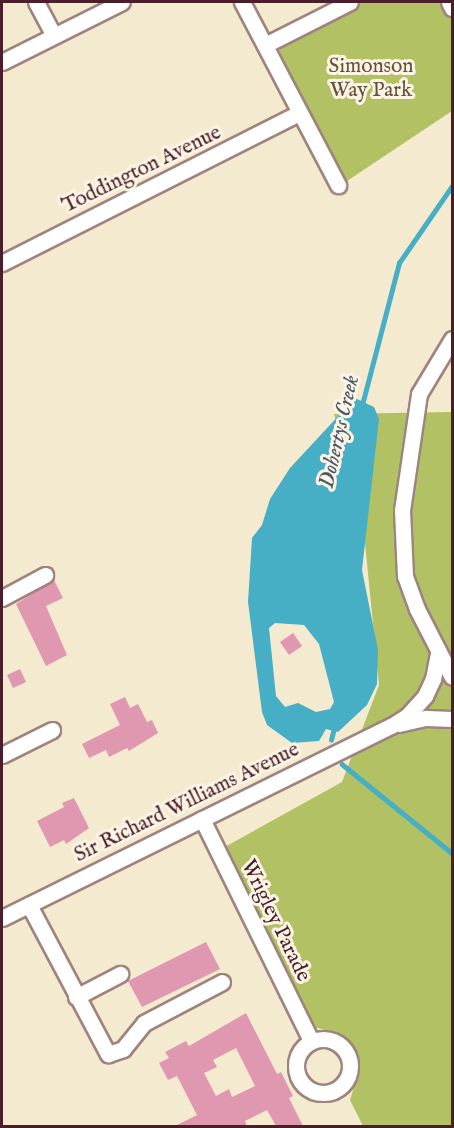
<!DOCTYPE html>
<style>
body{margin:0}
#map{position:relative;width:454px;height:1128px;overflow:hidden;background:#f4ead0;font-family:"IM FELL English",serif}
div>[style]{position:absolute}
.green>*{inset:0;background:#b1c164}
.water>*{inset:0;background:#46aec5}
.stream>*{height:4.5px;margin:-2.25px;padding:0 2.25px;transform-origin:2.25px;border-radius:2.25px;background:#46aec5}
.building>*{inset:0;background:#df98b0}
.roads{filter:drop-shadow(2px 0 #9f847e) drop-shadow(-2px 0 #9f847e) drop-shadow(0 2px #9f847e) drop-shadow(0 -2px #9f847e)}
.minor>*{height:15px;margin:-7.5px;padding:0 7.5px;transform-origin:7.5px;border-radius:7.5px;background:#fff}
.minor>.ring{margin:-7.5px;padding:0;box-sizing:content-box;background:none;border:15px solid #fff;border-radius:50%}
span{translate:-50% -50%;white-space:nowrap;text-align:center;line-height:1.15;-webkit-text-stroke:6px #fcf5e5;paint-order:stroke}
.park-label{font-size:21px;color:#69503c}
.street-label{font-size:21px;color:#4a1f2b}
.water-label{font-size:22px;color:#485869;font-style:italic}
.frame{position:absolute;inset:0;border:3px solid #4a1f2b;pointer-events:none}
</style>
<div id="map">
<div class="green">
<div style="clip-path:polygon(362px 2px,443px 2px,452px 20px,452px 111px,344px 183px,277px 54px,284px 44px)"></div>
<div style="clip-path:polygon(452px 412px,452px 1126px,363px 1126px,350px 1100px,360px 1067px,353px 1045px,343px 1036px,311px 1026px,223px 848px,342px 782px,379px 685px,364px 533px,334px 414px)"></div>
</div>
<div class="water">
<div style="clip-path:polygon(evenodd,355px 398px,374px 407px,379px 419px,362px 570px,378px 650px,377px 684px,367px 705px,338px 732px,326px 729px,319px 741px,292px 743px,267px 725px,262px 712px,248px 602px,252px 538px,262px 525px,270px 499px,290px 468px,355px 398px,275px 623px,304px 625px,319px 644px,334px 702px,330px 709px,316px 712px,298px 703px,285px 707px,276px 696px,269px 628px,275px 623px)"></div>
</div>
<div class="stream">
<div style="left:362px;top:405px;width:147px;rotate:-75.4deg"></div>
<div style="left:399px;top:263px;width:93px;rotate:-55.5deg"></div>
<div style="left:331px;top:740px;width:16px;rotate:-76deg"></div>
<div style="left:342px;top:764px;width:141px;rotate:39deg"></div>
</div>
<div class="building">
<div style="clip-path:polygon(54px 580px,63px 598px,46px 606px,67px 655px,46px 666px,16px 604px)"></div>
<div style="clip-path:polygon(293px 633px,302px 646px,289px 655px,280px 642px)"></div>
<div style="clip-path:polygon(20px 669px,26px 682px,13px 688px,7px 675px)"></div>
<div style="clip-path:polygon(125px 697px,130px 708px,138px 704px,147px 722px,152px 720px,158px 733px,129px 751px,127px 748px,109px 757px,106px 750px,89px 758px,82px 744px,120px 725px,110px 704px)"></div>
<div style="clip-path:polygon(74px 798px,89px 828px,66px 844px,64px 840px,50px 847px,37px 821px,64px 807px,62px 803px)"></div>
<div style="clip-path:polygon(206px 942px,220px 969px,142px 1007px,128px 981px)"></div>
<div style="clip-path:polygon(evenodd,246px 1013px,277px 1074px,281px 1072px,293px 1096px,289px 1098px,303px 1126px,276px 1126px,267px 1110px,245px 1121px,247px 1126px,175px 1126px,197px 1115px,177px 1076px,168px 1080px,159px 1063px,169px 1058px,165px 1052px,186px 1041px,189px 1046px,246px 1013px,236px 1048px,255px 1086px,232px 1097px,229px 1089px,216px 1096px,204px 1073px,217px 1067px,213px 1060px,236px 1048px)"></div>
</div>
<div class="roads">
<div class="minor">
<div style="left:36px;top:2px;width:38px;rotate:62deg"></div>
<div style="left:242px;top:2px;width:207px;rotate:62.3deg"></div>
<div style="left:449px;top:2px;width:7px;rotate:63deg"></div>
<div style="left:265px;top:45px;width:95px;rotate:-26.8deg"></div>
<div style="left:2px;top:62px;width:134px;rotate:-26.6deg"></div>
<div style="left:2px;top:263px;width:333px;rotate:-26.8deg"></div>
<div style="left:452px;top:339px;width:64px;rotate:121deg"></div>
<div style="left:419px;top:394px;width:117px;rotate:98.3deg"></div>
<div style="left:402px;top:510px;width:66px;rotate:87.4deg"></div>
<div style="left:405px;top:576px;width:35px;rotate:70deg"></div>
<div style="left:417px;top:609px;width:76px;rotate:62.8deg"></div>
<div style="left:2px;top:598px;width:49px;rotate:-28.1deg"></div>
<div style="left:399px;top:724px;width:28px;rotate:-13deg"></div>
<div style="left:426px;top:718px;width:26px;rotate:2deg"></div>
<div style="left:2px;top:755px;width:56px;rotate:-26.6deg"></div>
<div style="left:202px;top:819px;width:247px;rotate:63.8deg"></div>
<div style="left:29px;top:905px;width:169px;rotate:62.1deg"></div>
<div style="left:108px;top:1054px;width:16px;rotate:-18deg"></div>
<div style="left:123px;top:1049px;width:33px;rotate:-51deg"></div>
<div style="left:144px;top:1023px;width:88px;rotate:-27.7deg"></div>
<div style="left:2px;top:918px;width:434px;rotate:-26.3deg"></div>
<div style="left:391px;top:726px;width:19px;rotate:-32deg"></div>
<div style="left:407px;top:716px;width:27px;rotate:-48deg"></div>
<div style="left:425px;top:696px;width:19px;rotate:-65deg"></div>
<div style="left:433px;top:679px;width:26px;rotate:-79deg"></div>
<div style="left:76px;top:997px;width:50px;rotate:-27.6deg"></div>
<div class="ring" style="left:296px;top:1039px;width:39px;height:39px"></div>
</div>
</div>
<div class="park-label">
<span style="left:371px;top:79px">Simonson<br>Way Park</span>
</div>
<div class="street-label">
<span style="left:142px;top:170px;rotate:-26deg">Toddington Avenue</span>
<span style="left:187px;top:803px;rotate:-26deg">Sir Richard Williams Avenue</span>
<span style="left:275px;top:921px;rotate:64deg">Wrigley Parade</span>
</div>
<div class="water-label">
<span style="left:340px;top:432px;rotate:-77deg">Dohertys Creek</span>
</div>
<div class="frame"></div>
</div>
